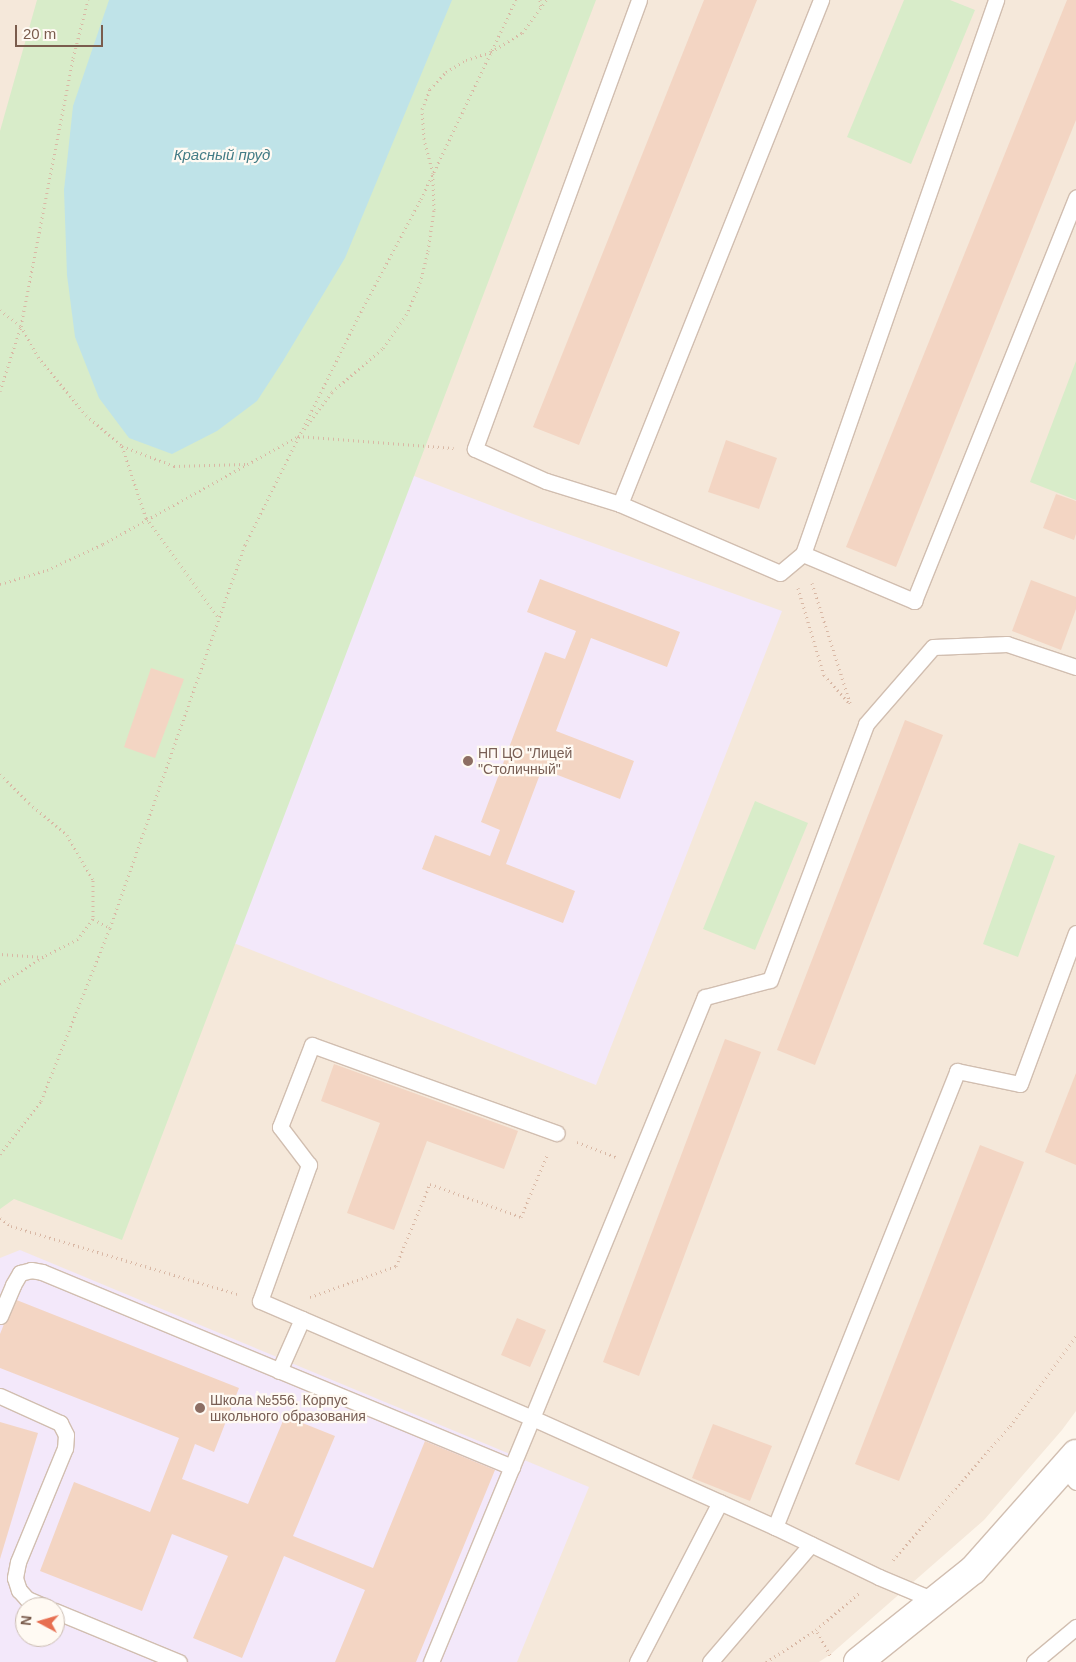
<!DOCTYPE html>
<meta charset="utf-8">
<style>
body{margin:0}
#map{position:relative;width:1076px;height:1662px;overflow:hidden;background:#fdf6ec;font-family:Arial,sans-serif}
div>[style]{position:absolute}
.residential>*{inset:0;background:#f5e8da}
.education>*{inset:0;background:#f3e8fa}
.green>*{inset:0;background:#d8ecc9}
.water>*{inset:0;background:#bfe3e8}
.building>*{inset:0;background:#f3d5c3}
.path>*{height:3px;margin-top:-1.5px;transform-origin:0;background:repeating-linear-gradient(90deg,#d9b8a5 0 1px,transparent 0 5px)}
.roads{filter:drop-shadow(1px 0 #d1beb0) drop-shadow(-1px 0 #d1beb0) drop-shadow(0 1px #d1beb0) drop-shadow(0 -1px #d1beb0)}
.service>*{height:15px;margin:-7.5px;padding:0 7.5px;transform-origin:7.5px;border-radius:7.5px;background:#fff}
.tertiary>*{height:28px;margin:-14px;padding:0 14px;transform-origin:14px;border-radius:14px;background:#fff}
.dots>*{width:14px;height:14px;translate:-50% -50%;box-sizing:border-box;border:2px solid #fffaf3;border-radius:50%}
span{translate:-50% -50%;white-space:nowrap;text-align:center;line-height:1.15;-webkit-text-stroke:4.5px #fffaf3;paint-order:stroke}
.education-label{font-size:14px;color:#785e54}
.left{translate:0 -50%;text-align:left}
.water-label{font-size:15px;color:#437c86;font-style:italic}
.north{position:absolute;left:15px;top:1597px;width:50px;height:50px;box-sizing:border-box;background:#fffaf3;border:1px solid #cabbb1;border-radius:50%;rotate:276deg;font-size:14px;font-weight:700;line-height:20px;text-align:center;color:#7a5c4d}
.north::after{content:'';display:block;margin:auto;width:18px;height:22px;background:#e76f51;clip-path:polygon(50% 0,100% 100%,50% 72%,0 100%)}
.scale{position:absolute;left:15px;top:25px;width:88px;height:22px;box-sizing:border-box;border:2px solid #7a5c4d;border-top:0;padding-left:6px;font-size:15px;line-height:18px;white-space:nowrap;color:#7a5c4d;-webkit-text-stroke:4px #fffaf3;paint-order:stroke}
</style>
<div id="map">
<div class="residential">
<div style="clip-path:polygon(evenodd,0 0,1076px 0,1076px 1411px,1062px 1430px,984px 1520px,831px 1654px,819px 1662px,0 1662px,0 0,25px 1607px,55px 1607px,55px 1637px,25px 1637px,25px 1607px)"></div>
</div>
<div class="education">
<div style="clip-path:polygon(341px 448px,529px 520px,782px 611px,596px 1085px,152px 911px)"></div>
<div style="clip-path:polygon(evenodd,20px 1250px,589px 1487px,517px 1662px,0 1662px,0 1258px,20px 1250px,25px 1607px,55px 1607px,55px 1637px,25px 1637px,25px 1607px)"></div>
</div>
<div class="green">
<div style="clip-path:polygon(37px 0,596px 0,122px 1240px,14px 1199px,0 1209px,0 131px)"></div>
<div style="clip-path:polygon(904px 0,950px 0,975px 10px,911px 164px,847px 137px)"></div>
<div style="clip-path:polygon(1076px 361px,1076px 500px,1030px 482px)"></div>
<div style="clip-path:polygon(755px 801px,808px 823px,755px 950px,703px 929px)"></div>
<div style="clip-path:polygon(1019px 843px,1055px 856px,1018px 957px,983px 944px)"></div>
</div>
<div class="water">
<div style="clip-path:polygon(109px 0,452px 0,345px 258px,283px 361px,257px 401px,217px 431px,172px 454px,129px 438px,99px 398px,75px 337px,67px 275px,64px 190px,73px 106px)"></div>
</div>
<div class="building">
<div style="clip-path:polygon(704px 0,757px 0,579px 445px,533px 427px)"></div>
<div style="clip-path:polygon(1067px 0,1076px 0,1076px 120px,896px 567px,846px 547px)"></div>
<div style="clip-path:polygon(726px 440px,777px 458px,759px 509px,708px 492px)"></div>
<div style="clip-path:polygon(1056px 494px,1076px 501px,1076px 534px,1074px 540px,1043px 528px)"></div>
<div style="clip-path:polygon(540px 579px,680px 632px,667px 667px,591px 638px,556px 731px,634px 761px,620px 799px,542px 769px,506px 864px,575px 891px,563px 923px,422px 869px,435px 835px,490px 856px,500px 830px,481px 822px,545px 652px,565px 659px,576px 631px,527px 612px)"></div>
<div style="clip-path:polygon(1031px 580px,1076px 597px,1076px 609px,1061px 650px,1012px 631px)"></div>
<div style="clip-path:polygon(151px 668px,184px 679px,155px 758px,124px 747px)"></div>
<div style="clip-path:polygon(905px 720px,943px 735px,815px 1065px,777px 1050px)"></div>
<div style="clip-path:polygon(725px 1039px,761px 1052px,639px 1376px,603px 1362px)"></div>
<div style="clip-path:polygon(334px 1064px,518px 1131px,504px 1169px,427px 1141px,394px 1230px,347px 1213px,380px 1123px,321px 1101px)"></div>
<div style="clip-path:polygon(1076px 1073px,1076px 1165px,1045px 1152px)"></div>
<div style="clip-path:polygon(980px 1145px,1024px 1162px,899px 1481px,855px 1464px)"></div>
<div style="clip-path:polygon(14px 1299px,239px 1388px,214px 1452px,195px 1444px,182px 1479px,248px 1504px,285px 1416px,335px 1436px,293px 1536px,373px 1568px,425px 1441px,495px 1470px,416px 1662px,335px 1662px,365px 1590px,284px 1556px,242px 1658px,193px 1638px,228px 1556px,172px 1534px,142px 1611px,40px 1571px,74px 1482px,150px 1512px,179px 1438px,0 1368px,0 1334px)"></div>
<div style="clip-path:polygon(517px 1318px,546px 1330px,530px 1367px,501px 1355px)"></div>
<div style="clip-path:polygon(0 1422px,38px 1433px,0 1559px)"></div>
<div style="clip-path:polygon(713px 1424px,772px 1446px,750px 1501px,692px 1478px)"></div>
</div>
<div class="path">
<div style="left:540px;top:0;width:9px;rotate:84deg"></div>
<div style="left:0;top:310px;width:26px;rotate:37deg"></div>
<div style="left:21px;top:326px;width:35px;rotate:61deg"></div>
<div style="left:38px;top:357px;width:75px;rotate:50.4deg"></div>
<div style="left:86px;top:415px;width:48px;rotate:40.7deg"></div>
<div style="left:122px;top:446px;width:56px;rotate:21deg"></div>
<div style="left:174px;top:466px;width:72px;rotate:-1.6deg"></div>
<div style="left:0;top:391px;width:68px;rotate:-72.1deg"></div>
<div style="left:21px;top:326px;width:273px;rotate:-79deg"></div>
<div style="left:73px;top:58px;width:60px;rotate:-75.5deg"></div>
<div style="left:304px;top:429px;width:46px;rotate:-52.9deg"></div>
<div style="left:332px;top:392px;width:67px;rotate:-40.8deg"></div>
<div style="left:383px;top:348px;width:40px;rotate:-55.1deg"></div>
<div style="left:406px;top:315px;width:35px;rotate:-66deg"></div>
<div style="left:420px;top:283px;width:33px;rotate:-76deg"></div>
<div style="left:428px;top:251px;width:41px;rotate:-81.7deg"></div>
<div style="left:434px;top:210px;width:37px;rotate:-92deg"></div>
<div style="left:433px;top:173px;width:35px;rotate:-105deg"></div>
<div style="left:424px;top:139px;width:30px;rotate:-94deg"></div>
<div style="left:422px;top:109px;width:22px;rotate:-68deg"></div>
<div style="left:430px;top:89px;width:23px;rotate:-47deg"></div>
<div style="left:446px;top:72px;width:23px;rotate:-31deg"></div>
<div style="left:466px;top:60px;width:26px;rotate:-18deg"></div>
<div style="left:491px;top:52px;width:36px;rotate:-32deg"></div>
<div style="left:522px;top:33px;width:41px;rotate:-54deg"></div>
<div style="left:298px;top:436px;width:156px;rotate:4.4deg"></div>
<div style="left:122px;top:446px;width:76px;rotate:71.6deg"></div>
<div style="left:146px;top:518px;width:124px;rotate:53.9deg"></div>
<div style="left:812px;top:583px;width:129px;rotate:72.4deg"></div>
<div style="left:0;top:584px;width:49px;rotate:-16.6deg"></div>
<div style="left:47px;top:570px;width:62px;rotate:-24.9deg"></div>
<div style="left:103px;top:544px;width:224px;rotate:-28.9deg"></div>
<div style="left:798px;top:588px;width:91px;rotate:73.4deg"></div>
<div style="left:824px;top:675px;width:38px;rotate:48deg"></div>
<div style="left:0;top:774px;width:41px;rotate:45deg"></div>
<div style="left:29px;top:803px;width:50px;rotate:40.1deg"></div>
<div style="left:67px;top:835px;width:52px;rotate:60deg"></div>
<div style="left:93px;top:880px;width:39px;rotate:90deg"></div>
<div style="left:93px;top:919px;width:25px;rotate:127deg"></div>
<div style="left:78px;top:939px;width:39px;rotate:153deg"></div>
<div style="left:43px;top:957px;width:43px;rotate:-176deg"></div>
<div style="left:93px;top:919px;width:19px;rotate:28deg"></div>
<div style="left:0;top:984px;width:51px;rotate:-32.1deg"></div>
<div style="left:577px;top:1142px;width:42px;rotate:21deg"></div>
<div style="left:0;top:1154px;width:67px;rotate:-52.3deg"></div>
<div style="left:41px;top:1101px;width:186px;rotate:-68.3deg"></div>
<div style="left:110px;top:928px;width:406px;rotate:-70.6deg"></div>
<div style="left:245px;top:545px;width:250px;rotate:-63.6deg"></div>
<div style="left:356px;top:321px;width:138px;rotate:-62deg"></div>
<div style="left:421px;top:199px;width:221px;rotate:-64.5deg"></div>
<div style="left:0;top:1218px;width:14px;rotate:36deg"></div>
<div style="left:11px;top:1226px;width:237px;rotate:16.7deg"></div>
<div style="left:310px;top:1297px;width:91px;rotate:-19.8deg"></div>
<div style="left:396px;top:1266px;width:89px;rotate:-67.5deg"></div>
<div style="left:430px;top:1184px;width:97px;rotate:19.9deg"></div>
<div style="left:521px;top:1217px;width:69px;rotate:-67.1deg"></div>
<div style="left:893px;top:1560px;width:178px;rotate:-48.9deg"></div>
<div style="left:1010px;top:1426px;width:112px;rotate:-53.7deg"></div>
<div style="left:830px;top:1655px;width:29px;rotate:-119deg"></div>
<div style="left:816px;top:1630px;width:58px;rotate:-40.8deg"></div>
<div style="left:766px;top:1662px;width:59px;rotate:-32.6deg"></div>
</div>
<div class="roads">
<div class="service">
<div style="left:639px;top:0;width:478px;rotate:110.1deg"></div>
<div style="left:475px;top:449px;width:78px;rotate:24.3deg"></div>
<div style="left:546px;top:481px;width:77px;rotate:17.3deg"></div>
<div style="left:620px;top:504px;width:174px;rotate:23.3deg"></div>
<div style="left:780px;top:573px;width:30px;rotate:-40deg"></div>
<div style="left:803px;top:554px;width:587px;rotate:-70.79deg"></div>
<div style="left:620px;top:504px;width:543px;rotate:-68.26deg"></div>
<div style="left:803px;top:554px;width:121px;rotate:22.9deg"></div>
<div style="left:914px;top:601px;width:435px;rotate:-68.1deg"></div>
<div style="left:0;top:1316px;width:34px;rotate:-67deg"></div>
<div style="left:13px;top:1285px;width:14px;rotate:-60deg"></div>
<div style="left:20px;top:1273px;width:11px;rotate:-15deg"></div>
<div style="left:31px;top:1270px;width:11px;rotate:10deg"></div>
<div style="left:42px;top:1272px;width:509px;rotate:22.53deg"></div>
<div style="left:279px;top:1371px;width:57px;rotate:-66.1deg"></div>
<div style="left:0;top:1396px;width:66px;rotate:24.2deg"></div>
<div style="left:60px;top:1423px;width:13px;rotate:63deg"></div>
<div style="left:66px;top:1435px;width:13px;rotate:94deg"></div>
<div style="left:65px;top:1448px;width:123px;rotate:112.4deg"></div>
<div style="left:18px;top:1562px;width:16px;rotate:101deg"></div>
<div style="left:15px;top:1578px;width:13px;rotate:72deg"></div>
<div style="left:19px;top:1590px;width:12px;rotate:48deg"></div>
<div style="left:27px;top:1599px;width:21px;rotate:23deg"></div>
<div style="left:1065px;top:1469px;width:17px;rotate:50deg"></div>
<div style="left:775px;top:1527px;width:491px;rotate:-68.2deg"></div>
<div style="left:957px;top:1071px;width:64px;rotate:11.7deg"></div>
<div style="left:1020px;top:1084px;width:161px;rotate:-69.7deg"></div>
<div style="left:936px;top:1601px;width:62px;rotate:-157.2deg"></div>
<div style="left:879px;top:1577px;width:115px;rotate:-154.3deg"></div>
<div style="left:775px;top:1527px;width:266px;rotate:-155.8deg"></div>
<div style="left:532px;top:1418px;width:455px;rotate:-67.7deg"></div>
<div style="left:705px;top:997px;width:67px;rotate:-14.7deg"></div>
<div style="left:770px;top:980px;width:273px;rotate:-69.4deg"></div>
<div style="left:866px;top:724px;width:102px;rotate:-49deg"></div>
<div style="left:933px;top:647px;width:74px;rotate:-2.3deg"></div>
<div style="left:1007px;top:644px;width:73px;rotate:18.4deg"></div>
<div style="left:55px;top:1611px;width:134px;rotate:22.4deg"></div>
<div style="left:431px;top:1662px;width:264px;rotate:-67.5deg"></div>
<div style="left:532px;top:1418px;width:296px;rotate:-156.7deg"></div>
<div style="left:260px;top:1301px;width:145px;rotate:-70.2deg"></div>
<div style="left:309px;top:1165px;width:48px;rotate:-127.3deg"></div>
<div style="left:280px;top:1127px;width:88px;rotate:-68.7deg"></div>
<div style="left:312px;top:1045px;width:260px;rotate:19.8deg"></div>
<div style="left:637px;top:1662px;width:180px;rotate:-62.6deg"></div>
<div style="left:710px;top:1662px;width:155px;rotate:-49.4deg"></div>
<div style="left:1034px;top:1662px;width:55px;rotate:-39.8deg"></div>
</div>
<div class="tertiary">
<div style="left:858px;top:1662px;width:147px;rotate:-38.7deg"></div>
<div style="left:973px;top:1570px;width:155px;rotate:-48.4deg"></div>
</div>
</div>
<div class="dots">
<div style="left:468px;top:761px;background:#8d6e63"></div>
<div style="left:200px;top:1408px;background:#8d6e63"></div>
</div>
<div class="education-label">
<span class="left" style="left:478px;top:761px">НП ЦО "Лицей<br>"Столичный"</span>
<span class="left" style="left:210px;top:1408px">Школа №556. Корпус<br>школьного образования</span>
</div>
<div class="water-label">
<span style="left:222px;top:155px">Красный пруд</span>
</div>
<div class="north">N</div>
<div class="scale">20 m</div>
</div>
